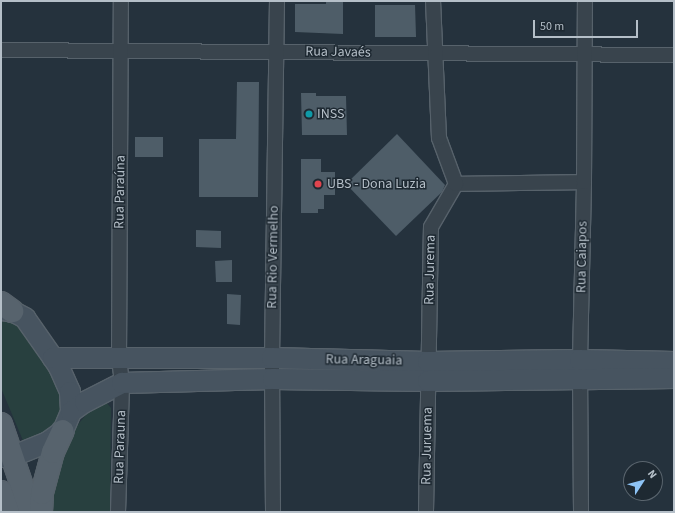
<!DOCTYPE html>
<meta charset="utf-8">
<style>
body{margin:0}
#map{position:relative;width:675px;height:513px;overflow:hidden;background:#25323d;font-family:"Source Sans 3",sans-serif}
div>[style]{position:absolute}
.green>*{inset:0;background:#28403f}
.building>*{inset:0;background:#4e5d68}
.roads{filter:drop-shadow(1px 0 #57626b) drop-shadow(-1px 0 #57626b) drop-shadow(0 1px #57626b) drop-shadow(0 -1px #57626b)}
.street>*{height:14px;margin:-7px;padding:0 7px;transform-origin:7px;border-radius:7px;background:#39444d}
.secondary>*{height:20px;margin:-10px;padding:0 10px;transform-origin:10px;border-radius:10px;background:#475460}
.primary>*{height:22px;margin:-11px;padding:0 11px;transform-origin:11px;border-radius:11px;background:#57636d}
.dots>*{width:11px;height:11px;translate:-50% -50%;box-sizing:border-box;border:2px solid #1e2932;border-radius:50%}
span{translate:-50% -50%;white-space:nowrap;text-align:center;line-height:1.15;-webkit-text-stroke:3px #1e2932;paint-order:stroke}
.street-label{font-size:14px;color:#b5bfc8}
.poi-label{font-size:14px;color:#b5bfc8}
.left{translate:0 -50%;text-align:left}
.frame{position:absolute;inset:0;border:2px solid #b5bfc8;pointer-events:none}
.north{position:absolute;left:623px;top:461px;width:40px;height:40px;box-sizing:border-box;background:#1e2932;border:1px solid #5a656e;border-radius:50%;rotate:54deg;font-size:11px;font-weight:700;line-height:16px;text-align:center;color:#b5bfc8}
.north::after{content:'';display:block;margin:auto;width:14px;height:18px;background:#8dc3f5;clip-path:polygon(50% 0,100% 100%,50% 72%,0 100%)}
.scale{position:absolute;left:533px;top:20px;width:105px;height:18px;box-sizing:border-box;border:2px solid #b5bfc8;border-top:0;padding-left:5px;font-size:12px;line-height:14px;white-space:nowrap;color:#b5bfc8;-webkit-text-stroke:3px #1e2932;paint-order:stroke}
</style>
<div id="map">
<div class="green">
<div style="clip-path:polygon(1px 316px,15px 319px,50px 364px,64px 407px,55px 428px,24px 443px,1px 388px)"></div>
<div style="clip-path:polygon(106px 402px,111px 408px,110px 512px,50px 512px,54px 476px,76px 427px,89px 411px)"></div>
</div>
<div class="building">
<div style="clip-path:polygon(326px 2px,343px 2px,343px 34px,295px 32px,295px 4px,326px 4px)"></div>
<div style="clip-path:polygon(375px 5px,415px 5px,416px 37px,375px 37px)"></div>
<div style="clip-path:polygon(237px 82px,259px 82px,258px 197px,199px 197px,199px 139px,236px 139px)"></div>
<div style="clip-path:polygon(301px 93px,316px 93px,316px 96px,346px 96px,347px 135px,302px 135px)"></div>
<div style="clip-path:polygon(397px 134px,445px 185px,442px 192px,396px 236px,346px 184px)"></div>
<div style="clip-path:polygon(135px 137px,163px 137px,163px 157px,135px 157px)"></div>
<div style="clip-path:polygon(301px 159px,321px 159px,321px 172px,335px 172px,335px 195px,324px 195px,324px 209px,318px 209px,318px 213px,301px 213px)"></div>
<div style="clip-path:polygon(196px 230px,221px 231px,221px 248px,196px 247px)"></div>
<div style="clip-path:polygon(232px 260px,232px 282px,216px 282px,215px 261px)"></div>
<div style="clip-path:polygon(227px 294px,241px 295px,240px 325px,227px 324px)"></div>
</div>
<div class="roads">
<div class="street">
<div style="left:1px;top:50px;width:673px;rotate:0.43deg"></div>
<div style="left:456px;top:184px;width:128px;rotate:-0.9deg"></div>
<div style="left:118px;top:512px;width:129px;rotate:-88.2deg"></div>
<div style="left:122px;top:383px;width:25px;rotate:-97deg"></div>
<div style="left:119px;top:358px;width:357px;rotate:-89.7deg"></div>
<div style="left:273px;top:512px;width:154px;rotate:-90.4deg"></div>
<div style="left:272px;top:358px;width:357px;rotate:-89.2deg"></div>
<div style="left:426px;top:512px;width:285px;rotate:-89deg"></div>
<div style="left:431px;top:227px;width:50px;rotate:-59.8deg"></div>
<div style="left:456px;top:184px;width:49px;rotate:-110.3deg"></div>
<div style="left:439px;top:138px;width:137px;rotate:-92.5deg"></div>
<div style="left:581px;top:512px;width:152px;rotate:-90.4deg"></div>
<div style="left:580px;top:360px;width:178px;rotate:-88.7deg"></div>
<div style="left:584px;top:182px;width:181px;rotate:-89.7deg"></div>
</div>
<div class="secondary">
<div style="left:1px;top:310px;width:11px;rotate:5deg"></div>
<div style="left:12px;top:311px;width:15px;rotate:28deg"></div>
<div style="left:25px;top:318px;width:49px;rotate:55deg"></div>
<div style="left:53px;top:358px;width:11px;rotate:56deg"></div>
<div style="left:59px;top:367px;width:27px;rotate:66deg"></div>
<div style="left:70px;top:392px;width:20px;rotate:87deg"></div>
<div style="left:71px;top:412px;width:21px;rotate:113deg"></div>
<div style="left:63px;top:431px;width:19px;rotate:144deg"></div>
<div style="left:48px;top:442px;width:38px;rotate:158deg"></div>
<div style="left:13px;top:456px;width:12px;rotate:175deg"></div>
<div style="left:53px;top:358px;width:219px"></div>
<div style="left:272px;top:358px;width:156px;rotate:1.5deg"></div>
<div style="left:428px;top:362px;width:152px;rotate:-0.8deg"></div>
<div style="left:580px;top:360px;width:94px;rotate:1.2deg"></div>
<div style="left:71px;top:412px;width:17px;rotate:-36deg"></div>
<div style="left:85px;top:402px;width:42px;rotate:-27.2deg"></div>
<div style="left:122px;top:383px;width:151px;rotate:-1.5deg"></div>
<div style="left:273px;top:379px;width:155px;rotate:0.7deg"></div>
<div style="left:428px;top:381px;width:246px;rotate:-0.7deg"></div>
</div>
<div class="primary">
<div style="left:1px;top:303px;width:14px;rotate:36deg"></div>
<div style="left:1px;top:424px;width:93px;rotate:71.2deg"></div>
<div style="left:1px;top:492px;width:21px;rotate:71deg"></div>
<div style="left:41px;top:512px;width:19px;rotate:-87deg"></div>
<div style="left:42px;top:493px;width:42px;rotate:-75deg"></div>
<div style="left:53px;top:452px;width:23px;rotate:-65deg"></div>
</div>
</div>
<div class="dots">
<div style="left:309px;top:114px;background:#0f9aa8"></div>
<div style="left:318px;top:184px;background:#e0444e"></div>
</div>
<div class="street-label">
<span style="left:338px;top:52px;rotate:1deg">Rua Javaés</span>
<span style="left:120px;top:192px;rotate:-89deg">Rua Paraúna</span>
<span style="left:273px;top:257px;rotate:-89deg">Rua Rio Vermelho</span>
<span style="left:582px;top:257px;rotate:-89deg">Rua Caiapos</span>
<span style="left:430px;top:270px;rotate:-89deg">Rua Jurema</span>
<span style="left:364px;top:360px;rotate:1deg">Rua Araguaia</span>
<span style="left:427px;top:446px;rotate:-89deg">Rua Juruema</span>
<span style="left:120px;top:447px;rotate:-88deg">Rua Parauna</span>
</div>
<div class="poi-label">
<span class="left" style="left:317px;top:114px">INSS</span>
<span class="left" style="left:327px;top:184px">UBS - Dona Luzia</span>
</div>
<div class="frame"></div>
<div class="north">N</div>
<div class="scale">50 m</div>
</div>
